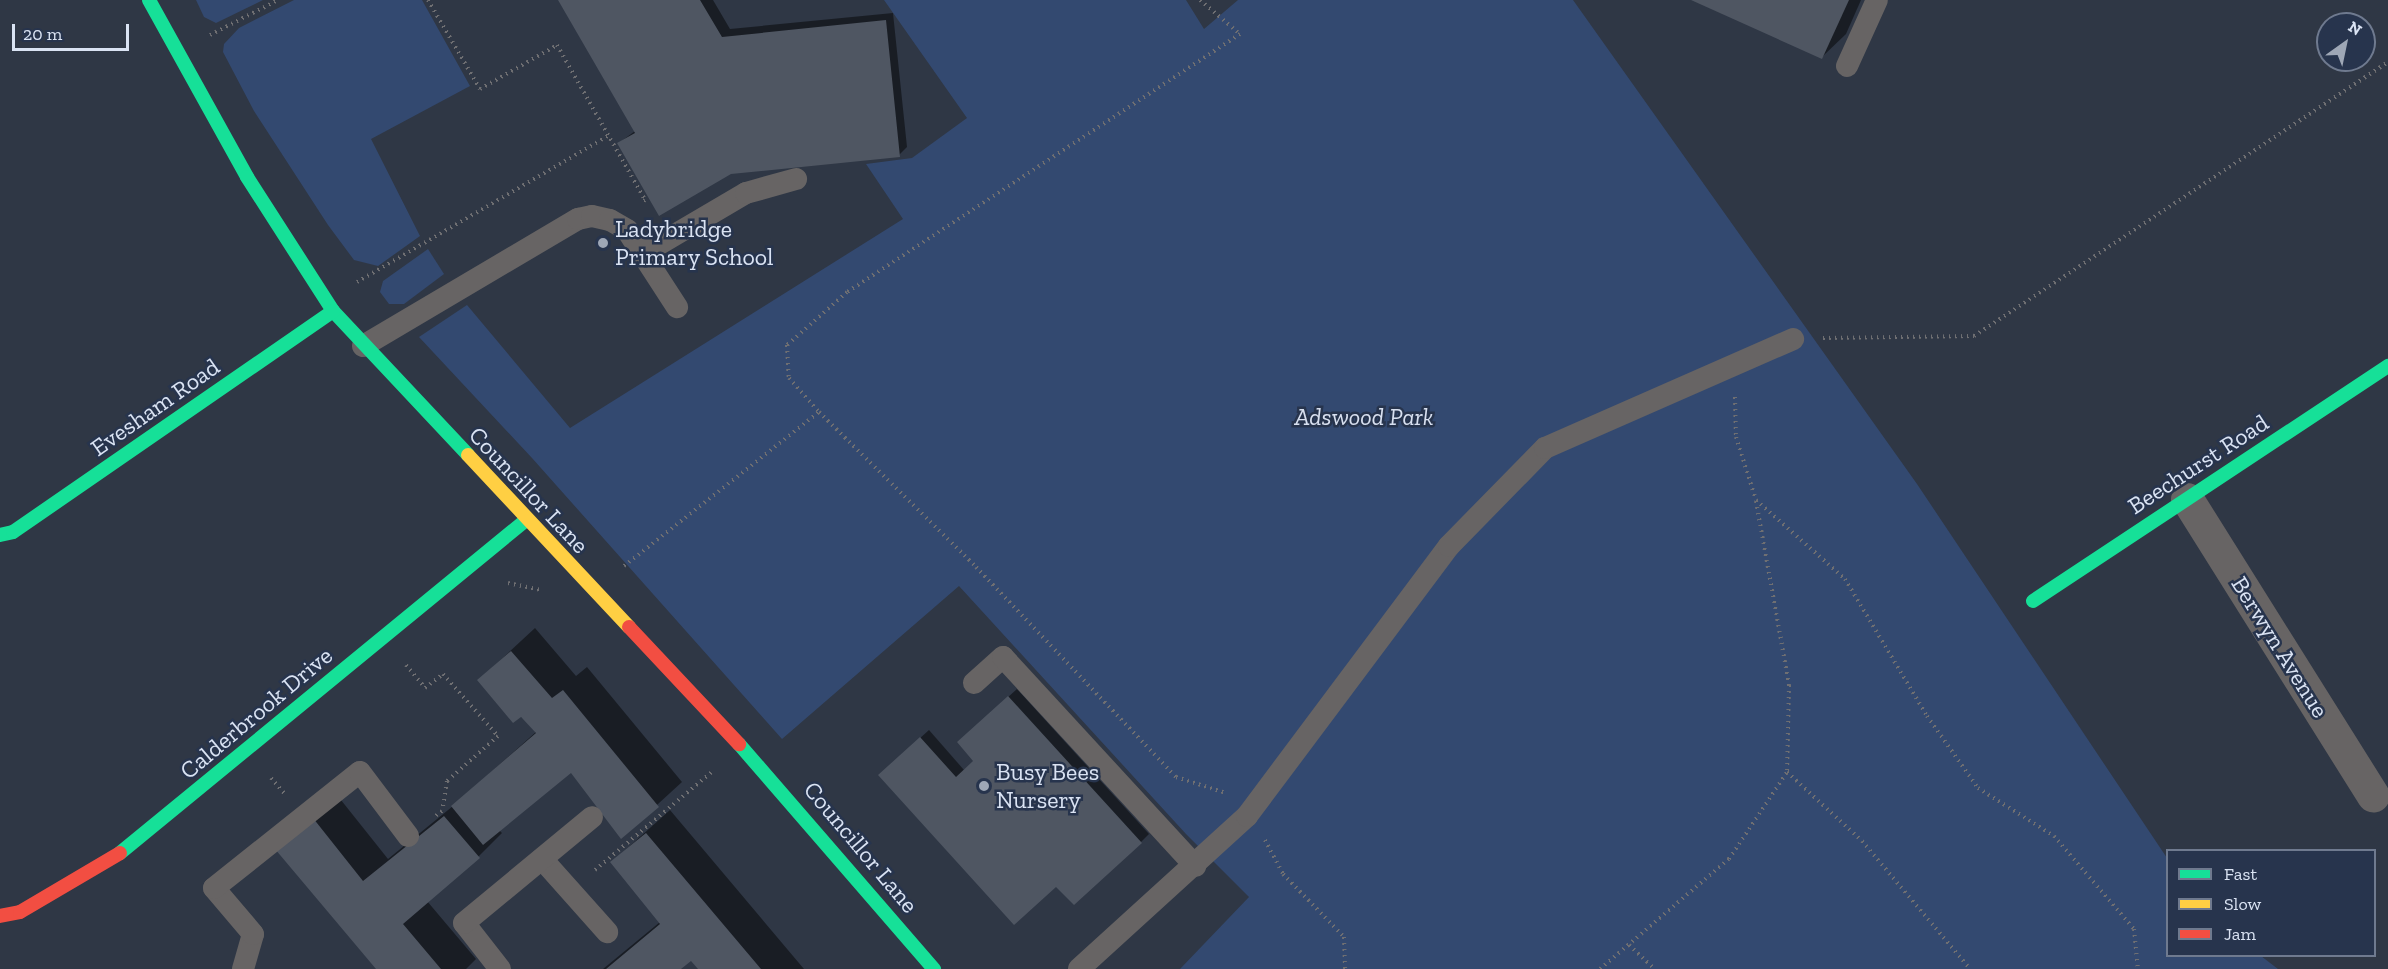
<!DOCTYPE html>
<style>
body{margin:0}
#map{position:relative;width:2388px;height:969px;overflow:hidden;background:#2f3745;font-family:"Zilla Slab",serif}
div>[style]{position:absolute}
.green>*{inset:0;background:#334970}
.shadow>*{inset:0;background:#0007}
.building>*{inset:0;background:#4f5662}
.path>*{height:4px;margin-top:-2px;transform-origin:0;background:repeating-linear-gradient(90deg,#6f6f72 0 1.5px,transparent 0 6px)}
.lane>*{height:22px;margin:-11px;padding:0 11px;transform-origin:11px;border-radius:11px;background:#676464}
.street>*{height:33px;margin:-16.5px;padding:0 16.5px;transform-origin:16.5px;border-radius:16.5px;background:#676464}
.fast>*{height:14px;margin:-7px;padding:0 7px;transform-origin:7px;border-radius:7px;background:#16e098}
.slow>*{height:14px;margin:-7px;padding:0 7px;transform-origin:7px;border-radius:7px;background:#ffcf43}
.jam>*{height:14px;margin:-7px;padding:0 7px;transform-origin:7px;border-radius:7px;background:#f24e42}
.dots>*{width:16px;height:16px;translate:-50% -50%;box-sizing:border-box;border:3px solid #27344d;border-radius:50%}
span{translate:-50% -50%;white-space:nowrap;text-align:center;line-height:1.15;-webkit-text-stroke:5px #27344d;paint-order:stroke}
.poi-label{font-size:24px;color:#dae3f3}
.left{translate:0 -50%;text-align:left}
.street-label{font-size:24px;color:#dae3f3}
.park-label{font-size:24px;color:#d8e0f0;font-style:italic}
.legend{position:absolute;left:2166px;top:849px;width:210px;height:108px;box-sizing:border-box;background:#27344d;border:2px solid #6f7a8f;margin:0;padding:8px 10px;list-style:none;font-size:18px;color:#dae3f3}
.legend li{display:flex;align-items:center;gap:12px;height:30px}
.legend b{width:30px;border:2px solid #6f7a8f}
.north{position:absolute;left:2316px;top:12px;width:60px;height:60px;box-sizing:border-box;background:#27344d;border:2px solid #6f7a8f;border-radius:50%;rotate:33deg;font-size:16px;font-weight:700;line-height:24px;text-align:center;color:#dae3f3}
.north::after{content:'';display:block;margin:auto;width:21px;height:27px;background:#9ea7b6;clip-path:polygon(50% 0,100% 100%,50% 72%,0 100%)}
.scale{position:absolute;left:12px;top:24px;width:117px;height:27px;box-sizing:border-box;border:3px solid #dae3f3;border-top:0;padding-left:8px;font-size:18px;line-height:21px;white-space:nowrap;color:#dae3f3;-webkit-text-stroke:4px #27344d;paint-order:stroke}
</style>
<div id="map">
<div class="green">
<div style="clip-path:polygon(196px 0,263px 0,216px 23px,204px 17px)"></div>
<div style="clip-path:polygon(294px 0,422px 0,470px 86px,371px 139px,420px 236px,378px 266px,354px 260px,328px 225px,254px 111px,223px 52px,224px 44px,239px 28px)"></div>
<div style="clip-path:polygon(884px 0,1186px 0,1204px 29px,1238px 0,1573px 0,1917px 484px,2167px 858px,2168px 956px,2261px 956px,2278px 969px,1180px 969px,1249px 897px,1186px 834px,959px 586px,782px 739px,532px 458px,419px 337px,467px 305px,570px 428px,903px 219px,866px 164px,912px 158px,967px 118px)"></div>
<div style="clip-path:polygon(428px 249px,444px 274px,404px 304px,389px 304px,380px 292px,383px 281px)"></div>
</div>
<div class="shadow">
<div style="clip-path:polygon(560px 0,713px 0,730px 29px,893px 13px,907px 147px,899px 155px,619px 143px,635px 131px)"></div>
<div style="clip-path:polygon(1695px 0,1861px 0,1846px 34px,1822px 57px)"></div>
<div style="clip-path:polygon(535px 628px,576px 676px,587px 667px,682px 782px,622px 837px,571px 771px,499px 830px,502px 833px,478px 857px,427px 901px,476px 959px,466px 969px,378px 969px,301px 825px,337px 795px,388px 859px,453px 806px,537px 731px,479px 680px)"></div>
<div style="clip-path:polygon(1017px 689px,1149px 834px,1141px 842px,1057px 885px,888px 767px,929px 730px,964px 770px,975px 761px,967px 734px)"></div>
<div style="clip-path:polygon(670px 810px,804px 969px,700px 969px,691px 959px,679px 969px,603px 969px,660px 922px,612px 862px)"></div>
</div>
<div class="building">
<div style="clip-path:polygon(558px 0,700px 0,722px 37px,886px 20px,900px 157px,731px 174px,659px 216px,617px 143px,635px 133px)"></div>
<div style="clip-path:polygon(1691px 0,1849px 0,1822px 59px)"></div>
<div style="clip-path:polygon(511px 651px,552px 698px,563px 690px,659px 807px,621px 839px,571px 773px,483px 845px,451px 806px,536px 733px,521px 717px,513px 723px,477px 680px)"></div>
<div style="clip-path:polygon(1008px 696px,1142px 843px,1074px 905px,1056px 887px,1014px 925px,878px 775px,920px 737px,956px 777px,973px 761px,957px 742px)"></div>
<div style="clip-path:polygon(444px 816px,480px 858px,403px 924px,441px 969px,376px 969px,275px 849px,313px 818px,363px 881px)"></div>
<div style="clip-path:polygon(646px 833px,761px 969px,698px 969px,691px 961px,681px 969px,606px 969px,660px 924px,610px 862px)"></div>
</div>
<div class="path">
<div style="left:428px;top:0;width:103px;rotate:59.7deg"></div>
<div style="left:480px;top:89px;width:89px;rotate:-29.7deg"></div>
<div style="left:557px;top:45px;width:178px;rotate:60.4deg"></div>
<div style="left:645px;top:200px;width:4px;rotate:146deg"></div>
<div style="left:1200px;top:0;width:52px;rotate:40.4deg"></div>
<div style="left:1240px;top:34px;width:470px;rotate:146.7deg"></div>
<div style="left:847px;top:292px;width:80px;rotate:138.5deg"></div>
<div style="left:787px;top:345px;width:33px;rotate:87deg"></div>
<div style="left:789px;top:378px;width:45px;rotate:48.6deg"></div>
<div style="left:819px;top:412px;width:221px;rotate:44.6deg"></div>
<div style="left:976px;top:567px;width:290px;rotate:46.4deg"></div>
<div style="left:1176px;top:777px;width:52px;rotate:17.7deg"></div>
<div style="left:210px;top:35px;width:76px;rotate:-27.2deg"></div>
<div style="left:357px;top:282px;width:290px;rotate:-30.2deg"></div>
<div style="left:1823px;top:338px;width:151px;rotate:-0.8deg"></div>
<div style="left:1974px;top:336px;width:496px;rotate:-33.5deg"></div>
<div style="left:1735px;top:397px;width:40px;rotate:88.6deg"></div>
<div style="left:1736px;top:437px;width:66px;rotate:72.4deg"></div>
<div style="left:1756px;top:500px;width:119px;rotate:41.6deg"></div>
<div style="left:1845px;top:579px;width:160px;rotate:59.1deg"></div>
<div style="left:1927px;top:716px;width:88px;rotate:54.7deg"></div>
<div style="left:1978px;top:788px;width:90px;rotate:32.3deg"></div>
<div style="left:2054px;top:836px;width:123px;rotate:49.3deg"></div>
<div style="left:2134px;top:929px;width:40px;rotate:84.3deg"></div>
<div style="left:1756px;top:501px;width:187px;rotate:79.8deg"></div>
<div style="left:1789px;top:685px;width:87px;rotate:91.3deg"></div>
<div style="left:1787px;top:772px;width:102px;rotate:42.6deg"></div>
<div style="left:1862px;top:841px;width:167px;rotate:49.8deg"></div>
<div style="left:624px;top:566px;width:248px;rotate:-38.3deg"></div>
<div style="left:508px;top:583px;width:35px;rotate:12deg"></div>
<div style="left:406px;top:665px;width:30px;rotate:50deg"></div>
<div style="left:425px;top:688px;width:23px;rotate:-38deg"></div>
<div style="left:443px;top:674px;width:83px;rotate:48.4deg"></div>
<div style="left:498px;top:736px;width:68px;rotate:138.6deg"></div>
<div style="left:447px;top:781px;width:30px;rotate:99deg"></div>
<div style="left:442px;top:811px;width:10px;rotate:143deg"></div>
<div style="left:271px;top:778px;width:20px;rotate:49deg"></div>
<div style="left:1265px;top:840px;width:38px;rotate:62deg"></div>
<div style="left:1283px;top:874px;width:88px;rotate:45.9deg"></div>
<div style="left:1344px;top:937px;width:32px;rotate:88deg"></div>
<div style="left:595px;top:870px;width:154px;rotate:-40deg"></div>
<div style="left:1629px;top:945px;width:35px;rotate:43deg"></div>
<div style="left:1600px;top:969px;width:170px;rotate:-40.5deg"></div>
<div style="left:1729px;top:859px;width:105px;rotate:-56.3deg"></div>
</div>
<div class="lane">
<div style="left:1847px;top:66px;width:72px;rotate:-65.6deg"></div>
<div style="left:644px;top:253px;width:118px;rotate:-30.5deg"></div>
<div style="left:746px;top:193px;width:52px;rotate:-15.6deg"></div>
<div style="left:363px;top:346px;width:250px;rotate:-30.6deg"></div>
<div style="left:578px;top:219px;width:14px;rotate:-12deg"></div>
<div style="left:592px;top:216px;width:18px;rotate:13deg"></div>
<div style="left:610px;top:220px;width:20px;rotate:30deg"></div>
<div style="left:627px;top:230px;width:92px;rotate:57deg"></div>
<div style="left:974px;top:683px;width:39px;rotate:-42deg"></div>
<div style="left:1003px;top:657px;width:284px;rotate:47.4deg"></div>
<div style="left:542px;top:859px;width:98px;rotate:48.3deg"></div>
<div style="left:243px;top:969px;width:36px;rotate:-74deg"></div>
<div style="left:253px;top:934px;width:60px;rotate:-130.3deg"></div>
<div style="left:214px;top:888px;width:186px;rotate:-38.5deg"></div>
<div style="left:360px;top:772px;width:80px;rotate:53.1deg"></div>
<div style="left:500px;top:969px;width:58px;rotate:-128deg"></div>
<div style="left:464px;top:923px;width:166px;rotate:-39.6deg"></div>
<div style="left:1079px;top:969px;width:227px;rotate:-42.3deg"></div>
<div style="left:1247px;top:816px;width:337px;rotate:-53.2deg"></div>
<div style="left:1449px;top:546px;width:137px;rotate:-45.6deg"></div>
<div style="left:1545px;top:448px;width:271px;rotate:-23.7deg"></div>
</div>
<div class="street">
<div style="left:2187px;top:499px;width:350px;rotate:57.9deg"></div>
</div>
<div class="fast">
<div style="left:149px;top:0;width:202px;rotate:61deg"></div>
<div style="left:247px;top:177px;width:159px;rotate:57.3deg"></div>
<div style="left:333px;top:311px;width:197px;rotate:46.8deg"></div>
<div style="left:0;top:535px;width:13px;rotate:-13deg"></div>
<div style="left:13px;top:532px;width:389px;rotate:-34.6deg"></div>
<div style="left:2033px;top:601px;width:426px;rotate:-33.5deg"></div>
<div style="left:739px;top:744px;width:298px;rotate:49.1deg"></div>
<div style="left:120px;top:853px;width:525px;rotate:-39.36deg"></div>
</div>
<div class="slow">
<div style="left:468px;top:455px;width:236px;rotate:46.9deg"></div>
</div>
<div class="jam">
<div style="left:629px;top:627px;width:161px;rotate:46.8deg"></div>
<div style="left:0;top:916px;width:20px;rotate:-11deg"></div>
<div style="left:20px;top:912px;width:116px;rotate:-30.5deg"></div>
</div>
<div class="dots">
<div style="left:603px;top:243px;background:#9ea7b6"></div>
<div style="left:984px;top:786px;background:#9ea7b6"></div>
</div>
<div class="poi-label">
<span class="left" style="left:615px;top:243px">Ladybridge<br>Primary School</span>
<span class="left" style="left:996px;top:786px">Busy Bees<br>Nursery</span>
</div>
<div class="street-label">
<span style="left:155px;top:407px;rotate:-35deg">Evesham Road</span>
<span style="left:2198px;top:464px;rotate:-33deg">Beechurst Road</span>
<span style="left:529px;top:490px;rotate:47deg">Councillor Lane</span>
<span style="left:2280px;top:647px;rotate:58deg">Berwyn Avenue</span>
<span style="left:256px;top:713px;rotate:-40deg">Calderbrook Drive</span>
<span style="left:861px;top:847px;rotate:50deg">Councillor Lane</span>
</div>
<div class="park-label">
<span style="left:1364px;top:417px">Adswood Park</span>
</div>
<ul class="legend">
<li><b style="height:8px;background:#16e098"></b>Fast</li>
<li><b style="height:8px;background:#ffcf43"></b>Slow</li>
<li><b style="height:8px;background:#f24e42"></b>Jam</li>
</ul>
<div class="north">N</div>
<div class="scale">20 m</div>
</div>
